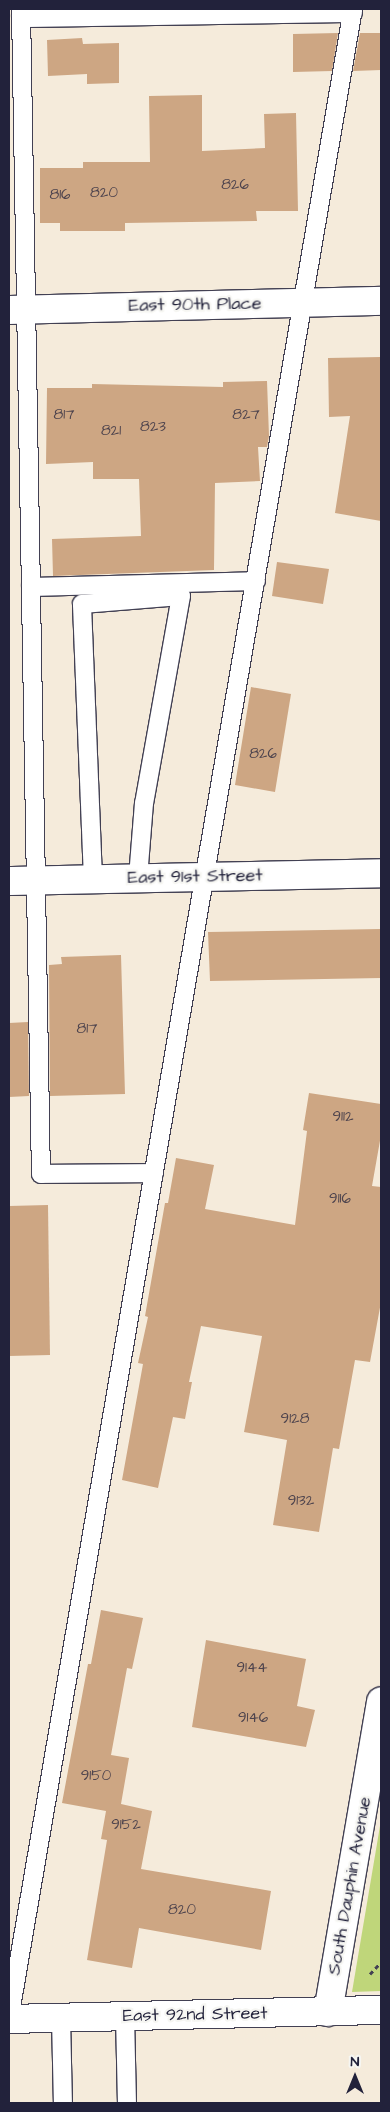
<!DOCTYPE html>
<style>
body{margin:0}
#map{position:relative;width:390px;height:2112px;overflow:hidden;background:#f5ebdb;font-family:"Architects Daughter",sans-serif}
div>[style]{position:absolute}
.green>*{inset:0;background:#bfd67a}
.building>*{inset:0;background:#cda683}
.path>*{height:3px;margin-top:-1.5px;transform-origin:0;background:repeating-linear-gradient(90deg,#424053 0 4px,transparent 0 8px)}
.roads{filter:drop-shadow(1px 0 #424053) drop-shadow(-1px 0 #424053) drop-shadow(0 1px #424053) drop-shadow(0 -1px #424053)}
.lane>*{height:18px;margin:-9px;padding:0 9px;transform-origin:9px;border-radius:9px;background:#fff}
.street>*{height:28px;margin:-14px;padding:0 14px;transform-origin:14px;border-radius:14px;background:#fff}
span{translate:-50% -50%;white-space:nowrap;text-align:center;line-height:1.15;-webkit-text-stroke:4.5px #f6f6f2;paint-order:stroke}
.number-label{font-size:15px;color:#4d434d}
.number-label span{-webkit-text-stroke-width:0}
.street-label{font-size:18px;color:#22223b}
.frame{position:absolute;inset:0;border:10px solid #22223b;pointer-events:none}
.north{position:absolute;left:330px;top:2052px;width:50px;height:50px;-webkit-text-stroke:4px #f6f6f2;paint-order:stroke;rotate:0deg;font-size:14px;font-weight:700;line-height:20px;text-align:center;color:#22223b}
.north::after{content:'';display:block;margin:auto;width:18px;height:22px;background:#22223b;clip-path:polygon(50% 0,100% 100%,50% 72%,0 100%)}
</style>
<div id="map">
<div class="green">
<div style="clip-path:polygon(381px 1820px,381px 1991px,352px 1992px)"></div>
</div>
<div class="building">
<div style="clip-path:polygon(338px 33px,332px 71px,293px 72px,293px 34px)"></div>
<div style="clip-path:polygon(360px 33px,381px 33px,381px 70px,353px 71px)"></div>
<div style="clip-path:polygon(82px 38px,83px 44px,119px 43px,119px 83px,87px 84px,87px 74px,48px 76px,47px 40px)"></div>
<div style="clip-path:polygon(202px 95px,202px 151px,265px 148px,264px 114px,296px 113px,298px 211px,256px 211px,257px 221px,125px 223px,125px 231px,60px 231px,60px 223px,40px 223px,40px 168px,83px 168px,83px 162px,150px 162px,149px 96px)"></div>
<div style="clip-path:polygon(381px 357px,381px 521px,335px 513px,350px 416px,329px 417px,328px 358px)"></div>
<div style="clip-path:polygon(267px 381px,269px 436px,267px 447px,258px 447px,260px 481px,215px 483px,214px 570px,53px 576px,52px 539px,141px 536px,139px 479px,93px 479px,93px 462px,46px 464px,47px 388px,92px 388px,92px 384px,223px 387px,223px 382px)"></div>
<div style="clip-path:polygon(277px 562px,329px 569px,323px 604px,272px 596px)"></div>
<div style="clip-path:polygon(251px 687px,291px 694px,275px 792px,235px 785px)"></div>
<div style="clip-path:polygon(381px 929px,381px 978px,210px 981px,208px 932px)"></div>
<div style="clip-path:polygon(121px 955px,125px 1094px,50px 1096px,49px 965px,62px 964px,61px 957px)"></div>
<div style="clip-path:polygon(28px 1022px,29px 1096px,9px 1097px,9px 1023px)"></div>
<div style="clip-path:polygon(309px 1093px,381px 1104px,381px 1135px,372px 1186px,381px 1187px,381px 1302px,370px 1362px,355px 1360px,339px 1449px,333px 1448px,319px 1532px,273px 1525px,287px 1440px,244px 1432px,262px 1336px,201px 1326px,189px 1382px,192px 1382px,185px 1419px,173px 1417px,158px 1488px,122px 1480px,143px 1364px,138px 1363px,148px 1317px,145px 1316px,165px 1203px,168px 1203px,176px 1158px,214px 1165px,205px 1209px,295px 1225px,307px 1131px,303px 1130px)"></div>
<div style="clip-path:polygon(48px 1205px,50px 1355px,9px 1356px,9px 1206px)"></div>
<div style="clip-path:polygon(101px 1610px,143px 1618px,132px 1669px,127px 1668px,111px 1755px,129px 1758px,121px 1804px,152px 1811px,141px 1869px,271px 1891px,261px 1950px,139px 1928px,132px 1968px,87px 1960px,107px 1840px,101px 1839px,106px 1811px,62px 1803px,88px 1664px,91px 1664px)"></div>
<div style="clip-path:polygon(206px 1640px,306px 1659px,297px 1706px,315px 1710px,306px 1747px,192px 1727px)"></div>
</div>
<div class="path">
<div style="left:370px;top:1974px;width:16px;rotate:-47deg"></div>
</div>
<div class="roads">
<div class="lane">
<div style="left:21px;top:9px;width:1165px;rotate:89.02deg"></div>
<div style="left:41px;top:1174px;width:113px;rotate:-0.5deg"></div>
<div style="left:21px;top:18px;width:332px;rotate:-0.9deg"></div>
<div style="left:31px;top:587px;width:225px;rotate:-1.5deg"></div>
<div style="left:93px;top:879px;width:275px;rotate:-92.3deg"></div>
<div style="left:82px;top:604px;width:99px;rotate:-4.6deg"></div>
<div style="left:181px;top:596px;width:210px;rotate:100.1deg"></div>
<div style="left:144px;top:803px;width:75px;rotate:94.6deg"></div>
<div style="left:125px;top:2016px;width:87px;rotate:88.7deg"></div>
<div style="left:61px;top:2018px;width:85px;rotate:88.7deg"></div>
<div style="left:9px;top:2019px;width:2039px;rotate:-80.29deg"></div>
</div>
<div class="street">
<div style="left:9px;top:310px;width:372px;rotate:-1.4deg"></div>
<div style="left:9px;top:881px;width:372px;rotate:-1.2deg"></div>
<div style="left:328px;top:2012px;width:315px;rotate:-80.3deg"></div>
<div style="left:9px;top:2019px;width:372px;rotate:-1.4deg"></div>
</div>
</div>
<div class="number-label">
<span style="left:235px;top:185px">826</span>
<span style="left:104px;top:193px">820</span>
<span style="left:60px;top:195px">816</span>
<span style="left:64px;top:415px">817</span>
<span style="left:246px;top:415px">827</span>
<span style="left:153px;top:427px">823</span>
<span style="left:111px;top:431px">821</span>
<span style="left:263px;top:754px">826</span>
<span style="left:87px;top:1029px">817</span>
<span style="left:343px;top:1117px">9112</span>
<span style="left:340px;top:1199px">9116</span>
<span style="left:295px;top:1419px">9128</span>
<span style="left:301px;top:1501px">9132</span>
<span style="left:252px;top:1668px">9144</span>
<span style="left:253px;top:1718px">9146</span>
<span style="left:96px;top:1776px">9150</span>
<span style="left:126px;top:1825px">9152</span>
<span style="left:182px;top:1910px">820</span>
</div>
<div class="street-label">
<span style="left:195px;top:305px;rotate:-1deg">East 90th Place</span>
<span style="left:195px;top:877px;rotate:-1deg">East 91st Street</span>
<span style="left:350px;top:1886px;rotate:-80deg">South Dauphin Avenue</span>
<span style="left:195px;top:2015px;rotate:-1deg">East 92nd Street</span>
</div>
<div class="frame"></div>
<div class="north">N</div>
</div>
